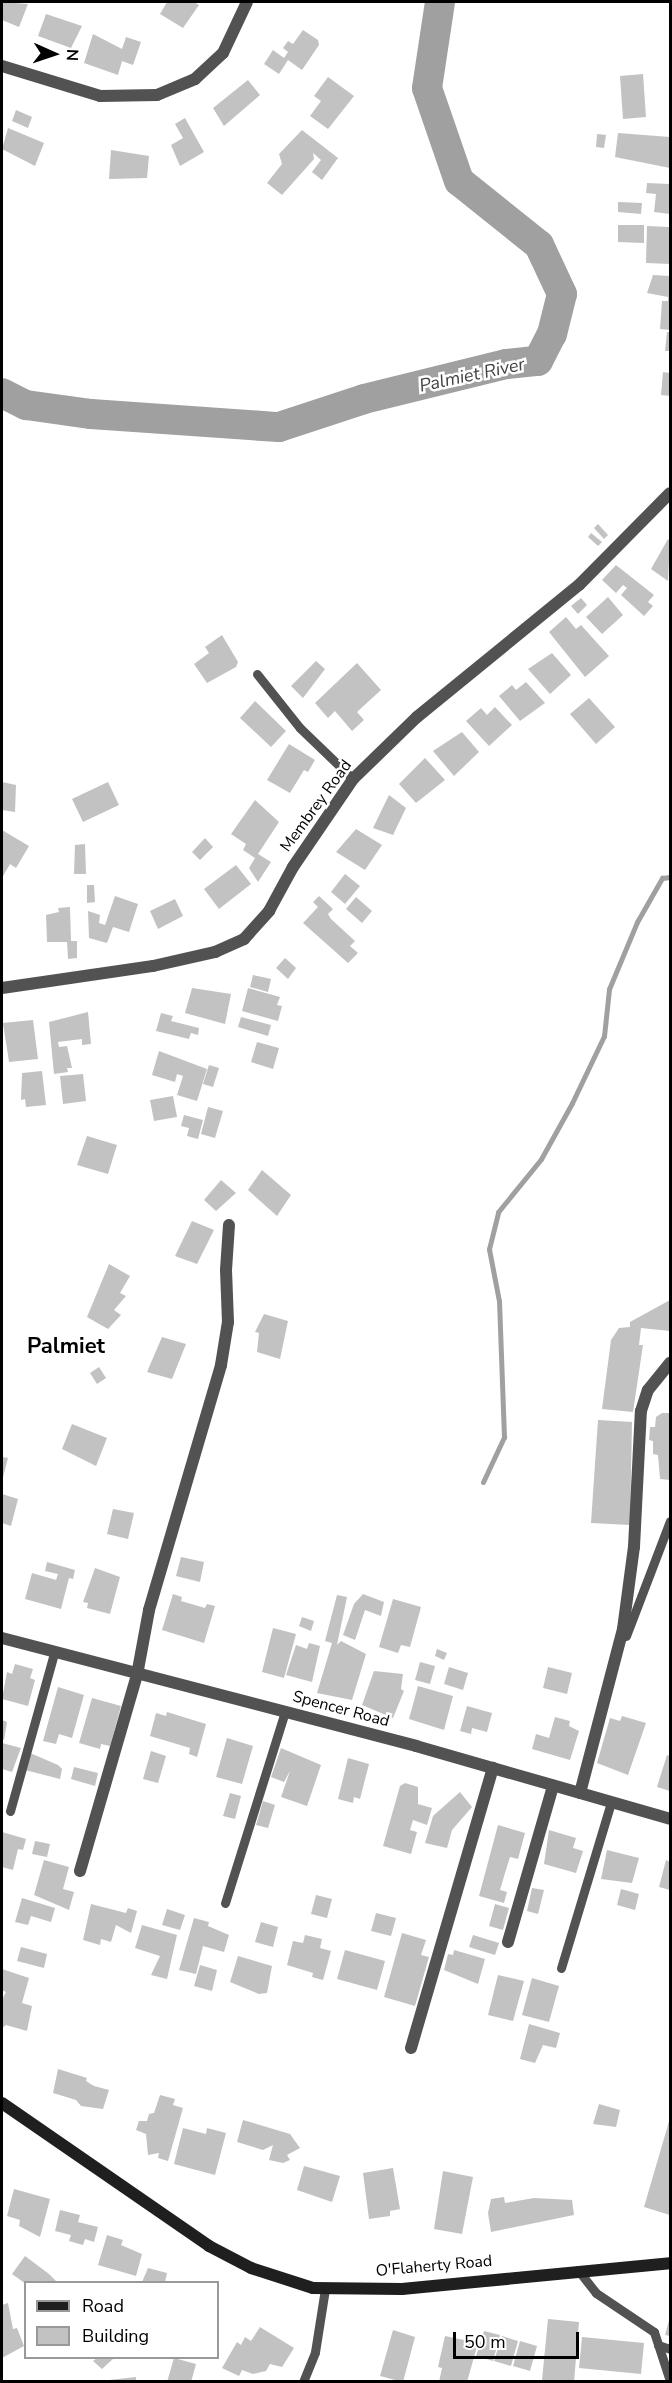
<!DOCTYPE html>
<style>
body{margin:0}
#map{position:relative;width:672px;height:2383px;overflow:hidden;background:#fff;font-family:"Nunito Sans",sans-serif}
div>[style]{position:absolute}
.stream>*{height:5px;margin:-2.5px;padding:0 2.5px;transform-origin:2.5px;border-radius:2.5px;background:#a0a0a0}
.river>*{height:30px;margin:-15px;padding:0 15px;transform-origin:15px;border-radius:15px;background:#a0a0a0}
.building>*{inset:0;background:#c2c2c2}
.lane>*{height:9px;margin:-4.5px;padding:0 4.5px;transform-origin:4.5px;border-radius:4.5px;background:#525252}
.street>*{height:12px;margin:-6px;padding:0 6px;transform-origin:6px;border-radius:6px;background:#525252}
.secondary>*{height:12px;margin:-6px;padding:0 6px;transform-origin:6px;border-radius:6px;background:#1f1f1f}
span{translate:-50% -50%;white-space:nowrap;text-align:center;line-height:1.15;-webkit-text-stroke:5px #fff;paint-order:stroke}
.street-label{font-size:16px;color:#000}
.water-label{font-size:18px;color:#414141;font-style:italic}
.district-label{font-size:22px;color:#000;font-weight:700}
.frame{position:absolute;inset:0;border:3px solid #000;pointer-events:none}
.legend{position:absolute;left:24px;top:2281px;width:195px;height:78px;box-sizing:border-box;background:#fff;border:2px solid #999;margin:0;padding:8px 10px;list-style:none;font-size:18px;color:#000}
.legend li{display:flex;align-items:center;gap:12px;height:30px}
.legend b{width:30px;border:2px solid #999}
.north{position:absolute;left:24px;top:24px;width:60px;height:60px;-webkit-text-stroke:4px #fff;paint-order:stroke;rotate:93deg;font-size:16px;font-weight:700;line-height:24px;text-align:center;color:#000}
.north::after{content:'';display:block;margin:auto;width:21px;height:27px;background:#000;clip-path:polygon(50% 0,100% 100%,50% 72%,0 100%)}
.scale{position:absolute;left:453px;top:2332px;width:126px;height:27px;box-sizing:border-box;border:3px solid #000;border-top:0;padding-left:8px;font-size:18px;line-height:21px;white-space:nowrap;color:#000;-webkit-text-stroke:4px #fff;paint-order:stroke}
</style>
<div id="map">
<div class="stream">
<div style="left:483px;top:1482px;width:50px;rotate:-65deg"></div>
<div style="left:504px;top:1437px;width:136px;rotate:-92.1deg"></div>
<div style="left:499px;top:1301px;width:53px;rotate:-100.9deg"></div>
<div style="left:489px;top:1249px;width:38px;rotate:-76deg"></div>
<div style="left:498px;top:1212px;width:68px;rotate:-50.9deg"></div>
<div style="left:541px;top:1159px;width:64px;rotate:-61deg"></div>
<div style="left:572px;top:1103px;width:74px;rotate:-64.5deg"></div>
<div style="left:604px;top:1036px;width:47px;rotate:-83.9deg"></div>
<div style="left:609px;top:989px;width:73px;rotate:-67.3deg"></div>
<div style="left:637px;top:922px;width:51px;rotate:-60.4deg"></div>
<div style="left:662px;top:878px;width:8px;rotate:-7deg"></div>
</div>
<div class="river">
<div style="left:2px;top:393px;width:27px;rotate:27deg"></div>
<div style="left:26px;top:405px;width:66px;rotate:7.9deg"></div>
<div style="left:91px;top:414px;width:188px;rotate:4deg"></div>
<div style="left:279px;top:427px;width:89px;rotate:-18.2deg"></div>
<div style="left:364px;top:399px;width:147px;rotate:-13.8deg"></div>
<div style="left:507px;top:364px;width:31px;rotate:-6deg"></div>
<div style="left:538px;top:361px;width:30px;rotate:-63deg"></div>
<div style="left:552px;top:334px;width:41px;rotate:-76deg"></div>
<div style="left:562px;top:294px;width:54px;rotate:-115.1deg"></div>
<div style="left:539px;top:245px;width:102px;rotate:-141.3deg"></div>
<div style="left:459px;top:181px;width:98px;rotate:-109deg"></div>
<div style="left:427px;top:88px;width:87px;rotate:-81.4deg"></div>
</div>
<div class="building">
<div style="clip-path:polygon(2px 2px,28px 4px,19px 27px,2px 20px)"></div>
<div style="clip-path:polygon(167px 2px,194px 2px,199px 5px,183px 28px,160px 14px)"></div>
<div style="clip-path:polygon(46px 14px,82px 26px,71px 48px,38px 36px)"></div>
<div style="clip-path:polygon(303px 30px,318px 40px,319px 45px,302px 70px,288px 60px,279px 74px,264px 64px,273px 50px,284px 58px,288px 52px,283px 48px,288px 41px,293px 44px)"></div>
<div style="clip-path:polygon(93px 34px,122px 49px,126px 37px,141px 42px,133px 65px,122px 61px,118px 75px,84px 63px)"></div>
<div style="clip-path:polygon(643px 74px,646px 117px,623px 119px,620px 76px)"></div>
<div style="clip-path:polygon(328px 77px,354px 96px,328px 129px,310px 116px,321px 101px,314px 96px)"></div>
<div style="clip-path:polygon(248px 80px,260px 95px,224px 126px,213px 108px)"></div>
<div style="clip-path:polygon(16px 110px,32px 117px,28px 128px,12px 121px)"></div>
<div style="clip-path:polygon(185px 118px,204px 152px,180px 166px,171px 145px,183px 138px,175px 124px)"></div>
<div style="clip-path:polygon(8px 128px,44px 143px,35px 166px,2px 149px)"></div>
<div style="clip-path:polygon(302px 130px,338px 158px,322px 180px,312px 172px,321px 160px,313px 153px,314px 159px,282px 195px,267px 183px,282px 164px,279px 154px)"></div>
<div style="clip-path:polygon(618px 133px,670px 137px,670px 168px,615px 157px)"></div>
<div style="clip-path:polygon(597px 134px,606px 135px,604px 148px,596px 147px)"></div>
<div style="clip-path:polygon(111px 150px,149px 156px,147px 178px,109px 179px)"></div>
<div style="clip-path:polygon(647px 183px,670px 184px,670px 214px,654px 212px,656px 194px,646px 193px)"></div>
<div style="clip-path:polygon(618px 202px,642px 203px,641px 214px,618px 212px)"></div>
<div style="clip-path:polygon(618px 225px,644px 225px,644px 243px,618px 242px)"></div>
<div style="clip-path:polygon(647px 226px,670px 227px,670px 264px,646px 263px)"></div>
<div style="clip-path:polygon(653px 275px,670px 276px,670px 330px,660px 329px,662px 301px,668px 301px,668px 297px,647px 293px)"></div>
<div style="clip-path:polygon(667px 332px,670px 332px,670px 351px,665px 351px)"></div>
<div style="clip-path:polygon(663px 372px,670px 373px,670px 396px,661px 395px)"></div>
<div style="clip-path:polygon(598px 524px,608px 535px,604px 539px,594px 528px)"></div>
<div style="clip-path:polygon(591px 533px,602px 542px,598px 546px,588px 537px)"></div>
<div style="clip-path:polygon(668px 539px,670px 541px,668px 581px,651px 569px)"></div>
<div style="clip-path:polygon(616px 565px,654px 595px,648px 602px,653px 606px,644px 616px,621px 595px,627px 588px,623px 585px,616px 593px,602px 580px)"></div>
<div style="clip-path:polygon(608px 597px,623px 615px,602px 634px,586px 617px)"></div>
<div style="clip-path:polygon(581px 598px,587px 605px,578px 614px,571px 606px)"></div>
<div style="clip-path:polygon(566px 617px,576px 629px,581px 625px,609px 656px,585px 677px,549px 632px)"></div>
<div style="clip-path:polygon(222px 635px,238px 662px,236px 667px,207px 683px,194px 664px,209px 653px,205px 647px)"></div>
<div style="clip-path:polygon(552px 653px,571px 675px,550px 694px,528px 669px)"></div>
<div style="clip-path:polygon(316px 661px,325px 669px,303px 698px,291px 686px)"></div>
<div style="clip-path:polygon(357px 663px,381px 690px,357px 712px,364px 720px,352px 731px,335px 711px,328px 718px,315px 703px)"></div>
<div style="clip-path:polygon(526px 682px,545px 703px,520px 721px,499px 696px,512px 685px,516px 690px)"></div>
<div style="clip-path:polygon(589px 698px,615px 727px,596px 744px,570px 714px)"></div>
<div style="clip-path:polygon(255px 701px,286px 731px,271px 747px,240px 718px)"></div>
<div style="clip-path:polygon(495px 707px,512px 725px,489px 746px,466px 721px,481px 708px,487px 715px)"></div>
<div style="clip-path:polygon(462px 732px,479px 752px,454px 776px,433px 751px)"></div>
<div style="clip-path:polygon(289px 744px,315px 760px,308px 772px,304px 770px,290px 793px,267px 780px)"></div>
<div style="clip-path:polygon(425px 758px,445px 780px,416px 803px,399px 784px)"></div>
<div style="clip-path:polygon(2px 782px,16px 785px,15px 812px,2px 810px)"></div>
<div style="clip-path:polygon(108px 782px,119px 805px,83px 822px,72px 799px)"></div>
<div style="clip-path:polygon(389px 795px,406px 808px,393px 835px,373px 828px)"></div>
<div style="clip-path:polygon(255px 800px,279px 822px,258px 854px,271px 862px,258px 882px,249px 868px,255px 858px,243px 850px,246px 844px,231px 834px)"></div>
<div style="clip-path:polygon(356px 829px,382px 845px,365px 870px,336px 852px)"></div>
<div style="clip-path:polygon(2px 830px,29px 846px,16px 868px,10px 864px,2px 878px)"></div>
<div style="clip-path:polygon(205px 838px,213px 847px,200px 860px,192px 852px)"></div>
<div style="clip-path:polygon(85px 844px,86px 874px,74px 874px,75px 845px)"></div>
<div style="clip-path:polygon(236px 865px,251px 884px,219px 909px,204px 889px)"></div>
<div style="clip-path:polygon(345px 874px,360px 886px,345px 904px,331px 892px)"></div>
<div style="clip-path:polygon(87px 885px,94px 885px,95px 902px,87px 903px)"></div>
<div style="clip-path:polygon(115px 896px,138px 904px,129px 932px,113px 927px,107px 943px,89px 938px,88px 911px,100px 915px,99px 923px,105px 925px)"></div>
<div style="clip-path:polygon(319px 896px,333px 909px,328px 914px,331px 919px,355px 941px,350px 946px,358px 953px,348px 963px,303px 923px,318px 907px,313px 902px)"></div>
<div style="clip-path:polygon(356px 897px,372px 911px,362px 923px,346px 909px)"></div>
<div style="clip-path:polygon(175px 899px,183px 916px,158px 929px,150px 911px)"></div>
<div style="clip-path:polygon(70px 907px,71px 941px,77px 941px,77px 958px,68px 959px,67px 942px,47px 942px,46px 915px,59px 912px,58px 908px)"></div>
<div style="clip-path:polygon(285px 958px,296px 968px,288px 979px,276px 968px)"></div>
<div style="clip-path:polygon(253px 975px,271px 979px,268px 992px,250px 987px)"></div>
<div style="clip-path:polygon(192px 988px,231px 994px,225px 1024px,185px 1013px)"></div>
<div style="clip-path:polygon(248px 988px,280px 997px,277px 1005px,282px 1006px,278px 1021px,242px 1011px)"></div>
<div style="clip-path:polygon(88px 1012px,91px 1044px,82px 1045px,82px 1039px,58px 1042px,59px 1047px,67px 1046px,72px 1068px,67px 1068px,68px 1072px,54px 1074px,49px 1022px)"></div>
<div style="clip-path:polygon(161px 1013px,173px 1016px,171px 1021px,199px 1028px,198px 1035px,191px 1033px,189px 1039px,156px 1031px)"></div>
<div style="clip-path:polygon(241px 1017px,271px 1025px,268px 1036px,238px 1027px)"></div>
<div style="clip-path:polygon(33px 1020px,38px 1059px,9px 1062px,3px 1023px)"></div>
<div style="clip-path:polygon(257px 1042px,279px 1048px,273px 1069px,251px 1062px)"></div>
<div style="clip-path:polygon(159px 1051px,207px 1069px,197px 1101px,177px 1095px,183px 1076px,177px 1074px,175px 1082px,152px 1075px)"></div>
<div style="clip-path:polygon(209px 1065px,219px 1068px,213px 1087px,203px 1084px)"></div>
<div style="clip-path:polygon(42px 1071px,46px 1105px,26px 1107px,25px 1099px,21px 1100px,22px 1073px)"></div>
<div style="clip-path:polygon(83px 1074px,86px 1101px,63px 1104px,60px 1076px)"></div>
<div style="clip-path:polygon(173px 1096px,177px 1117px,154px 1121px,150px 1100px)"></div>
<div style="clip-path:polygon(208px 1107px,223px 1111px,215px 1138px,201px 1134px)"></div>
<div style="clip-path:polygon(184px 1115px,203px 1120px,198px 1139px,187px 1136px,189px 1128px,181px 1126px)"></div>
<div style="clip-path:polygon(87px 1136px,117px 1145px,108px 1174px,77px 1165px)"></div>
<div style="clip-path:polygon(262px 1170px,291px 1195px,277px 1216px,248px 1190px)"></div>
<div style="clip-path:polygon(221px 1180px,236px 1193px,216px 1211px,204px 1200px)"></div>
<div style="clip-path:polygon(192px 1221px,214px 1230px,197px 1264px,175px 1256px)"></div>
<div style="clip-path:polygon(109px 1264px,130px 1276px,120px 1293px,126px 1296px,114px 1310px,121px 1315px,108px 1329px,87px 1317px)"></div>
<div style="clip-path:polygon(670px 1300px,670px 1331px,641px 1328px,639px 1345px,643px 1345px,633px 1412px,602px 1409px,611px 1340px,619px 1328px,630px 1327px,630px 1322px)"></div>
<div style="clip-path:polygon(264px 1314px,288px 1321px,280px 1359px,257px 1352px,259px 1333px,255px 1332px)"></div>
<div style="clip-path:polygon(162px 1337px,186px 1344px,172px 1379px,147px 1372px)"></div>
<div style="clip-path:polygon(99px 1367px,106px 1378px,97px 1384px,90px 1373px)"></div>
<div style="clip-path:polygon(662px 1413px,670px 1413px,670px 1480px,660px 1479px,658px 1455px,653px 1454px,653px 1441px,649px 1440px,650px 1427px,655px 1427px,656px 1417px)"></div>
<div style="clip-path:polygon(598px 1420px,632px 1422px,630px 1525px,591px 1523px)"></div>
<div style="clip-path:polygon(72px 1424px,107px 1438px,96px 1466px,62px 1449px)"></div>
<div style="clip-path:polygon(2px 1457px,8px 1458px,2px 1481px)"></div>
<div style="clip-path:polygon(2px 1494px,18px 1499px,11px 1526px,2px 1523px)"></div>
<div style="clip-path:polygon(113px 1509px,134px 1513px,128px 1539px,107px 1534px)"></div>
<div style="clip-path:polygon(181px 1557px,204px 1562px,200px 1582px,176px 1576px)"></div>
<div style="clip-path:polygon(47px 1562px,75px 1570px,73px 1579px,69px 1578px,61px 1609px,25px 1599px,32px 1573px,56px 1580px,58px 1574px,45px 1571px)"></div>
<div style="clip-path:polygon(95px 1568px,120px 1577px,110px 1614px,87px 1608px,88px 1603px,83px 1602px)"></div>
<div style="clip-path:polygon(173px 1594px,182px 1597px,181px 1601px,205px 1608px,207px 1604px,215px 1606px,204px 1643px,162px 1630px)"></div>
<div style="clip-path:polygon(363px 1594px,384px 1602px,381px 1616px,365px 1610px,355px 1640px,343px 1635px,354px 1604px)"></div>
<div style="clip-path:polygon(337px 1595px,347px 1597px,337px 1645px,341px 1641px,366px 1654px,352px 1700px,317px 1693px,332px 1643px,325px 1641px)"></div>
<div style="clip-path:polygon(393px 1599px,421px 1607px,410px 1647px,401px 1645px,398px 1653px,379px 1647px)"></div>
<div style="clip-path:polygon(302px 1617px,314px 1621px,311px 1631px,299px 1626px)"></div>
<div style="clip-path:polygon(273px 1628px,296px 1634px,284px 1678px,262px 1672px)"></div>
<div style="clip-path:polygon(309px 1643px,320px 1646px,312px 1682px,286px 1675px,296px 1645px,307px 1649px)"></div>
<div style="clip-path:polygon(437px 1649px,447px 1653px,444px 1660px,435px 1656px)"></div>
<div style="clip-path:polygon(420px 1662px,435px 1666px,430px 1684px,415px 1680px)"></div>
<div style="clip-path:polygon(15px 1664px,33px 1669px,30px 1678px,35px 1680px,28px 1706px,2px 1699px,7px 1672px,12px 1674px)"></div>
<div style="clip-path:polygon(449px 1667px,468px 1673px,463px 1690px,444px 1684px)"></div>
<div style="clip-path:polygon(548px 1667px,572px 1673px,567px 1694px,543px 1688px)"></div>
<div style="clip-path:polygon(374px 1671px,403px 1674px,401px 1689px,404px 1691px,393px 1718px,362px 1705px)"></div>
<div style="clip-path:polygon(418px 1686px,453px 1696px,444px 1730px,409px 1719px)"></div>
<div style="clip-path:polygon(58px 1687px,84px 1695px,72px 1738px,59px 1734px,56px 1744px,43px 1741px)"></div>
<div style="clip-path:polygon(92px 1698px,121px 1706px,110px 1746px,101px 1744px,100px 1749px,79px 1743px)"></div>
<div style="clip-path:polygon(467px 1706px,492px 1713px,487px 1732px,472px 1728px,471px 1734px,460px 1731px)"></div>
<div style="clip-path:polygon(167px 1712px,206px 1724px,197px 1757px,189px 1754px,190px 1748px,150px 1736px,156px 1713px,166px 1716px)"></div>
<div style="clip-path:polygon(622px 1716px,646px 1723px,628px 1775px,597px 1763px,610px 1718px,620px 1721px)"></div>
<div style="clip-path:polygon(555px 1717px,570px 1721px,569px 1726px,579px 1731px,570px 1760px,532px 1749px,536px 1734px,549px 1738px)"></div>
<div style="clip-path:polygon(2px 1720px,7px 1722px,4px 1740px,2px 1739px)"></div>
<div style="clip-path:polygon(227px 1738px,253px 1746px,242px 1784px,216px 1777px)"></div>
<div style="clip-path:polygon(2px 1743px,21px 1748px,12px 1772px,2px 1769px)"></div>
<div style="clip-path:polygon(281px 1748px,321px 1765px,307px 1806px,281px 1797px,290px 1771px,284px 1782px,271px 1777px)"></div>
<div style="clip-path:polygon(151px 1751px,166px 1756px,158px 1783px,143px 1779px)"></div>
<div style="clip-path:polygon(30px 1753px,58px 1765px,62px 1769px,60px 1779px,25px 1770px)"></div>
<div style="clip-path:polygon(667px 1755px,670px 1756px,670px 1791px,657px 1787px)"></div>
<div style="clip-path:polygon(348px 1758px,369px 1764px,360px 1799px,354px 1797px,353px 1803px,338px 1799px)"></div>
<div style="clip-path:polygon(74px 1767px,98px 1773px,95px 1786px,71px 1779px)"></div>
<div style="clip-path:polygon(405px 1783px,418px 1787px,418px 1804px,432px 1808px,427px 1825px,413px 1820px,410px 1830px,417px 1832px,411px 1854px,383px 1846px,400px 1786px)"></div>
<div style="clip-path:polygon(460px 1792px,472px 1807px,452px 1830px,447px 1848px,425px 1843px,433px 1816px)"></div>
<div style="clip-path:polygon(230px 1793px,241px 1796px,235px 1819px,223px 1816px)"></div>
<div style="clip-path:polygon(263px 1801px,275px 1805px,268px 1828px,256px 1825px)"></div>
<div style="clip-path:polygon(498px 1825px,525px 1833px,518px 1859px,510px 1857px,505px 1873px,500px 1890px,507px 1892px,504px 1903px,479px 1896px)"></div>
<div style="clip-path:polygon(549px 1830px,576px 1838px,573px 1848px,583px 1851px,576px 1873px,544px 1864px)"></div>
<div style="clip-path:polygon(2px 1832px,26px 1839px,23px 1850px,18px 1849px,13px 1870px,2px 1867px)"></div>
<div style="clip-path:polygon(35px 1841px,50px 1844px,47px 1857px,32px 1854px)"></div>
<div style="clip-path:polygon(607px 1850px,639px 1858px,632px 1883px,601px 1879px)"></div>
<div style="clip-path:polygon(44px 1860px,69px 1867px,63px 1889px,74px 1892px,69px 1910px,34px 1895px)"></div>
<div style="clip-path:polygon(666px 1860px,670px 1862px,670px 1890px,659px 1887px)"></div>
<div style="clip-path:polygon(532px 1888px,544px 1890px,538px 1914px,527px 1911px)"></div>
<div style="clip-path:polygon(621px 1889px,639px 1894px,635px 1910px,617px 1905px)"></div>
<div style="clip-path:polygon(316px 1895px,332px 1899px,327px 1918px,311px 1914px)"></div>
<div style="clip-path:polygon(22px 1898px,55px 1908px,51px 1922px,31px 1916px,28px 1925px,15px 1922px)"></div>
<div style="clip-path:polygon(91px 1904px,126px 1913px,128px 1908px,137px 1911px,131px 1933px,116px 1925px,111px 1942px,101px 1939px,100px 1945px,83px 1940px)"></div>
<div style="clip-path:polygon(495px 1904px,509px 1908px,503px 1930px,489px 1926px)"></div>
<div style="clip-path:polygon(167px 1909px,185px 1915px,180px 1930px,162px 1925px)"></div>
<div style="clip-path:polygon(376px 1913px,396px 1918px,391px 1936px,371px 1931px)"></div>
<div style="clip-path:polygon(194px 1918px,209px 1922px,208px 1926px,229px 1935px,224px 1952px,203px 1946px,196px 1974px,179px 1970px)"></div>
<div style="clip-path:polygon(261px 1922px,278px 1927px,273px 1947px,255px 1942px)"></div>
<div style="clip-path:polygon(142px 1925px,177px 1935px,167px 1979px,151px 1975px,160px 1956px,135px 1948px)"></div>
<div style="clip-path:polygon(402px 1933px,426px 1940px,421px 1955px,429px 1957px,415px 2006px,384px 1997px)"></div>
<div style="clip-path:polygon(305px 1935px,322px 1939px,320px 1948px,331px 1951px,323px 1980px,312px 1977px,313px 1973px,287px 1965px,293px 1941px,303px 1943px)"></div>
<div style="clip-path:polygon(473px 1935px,499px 1943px,495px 1955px,469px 1947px)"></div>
<div style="clip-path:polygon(21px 1947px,47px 1954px,44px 1968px,17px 1961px)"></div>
<div style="clip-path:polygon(345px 1950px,385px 1961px,377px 1990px,337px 1979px)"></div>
<div style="clip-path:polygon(454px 1950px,485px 1959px,478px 1984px,444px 1970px,448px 1954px,453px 1955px)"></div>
<div style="clip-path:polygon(238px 1956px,272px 1966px,267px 1993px,259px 1994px,230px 1982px)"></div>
<div style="clip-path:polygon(200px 1965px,217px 1970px,212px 1991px,194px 1986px)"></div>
<div style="clip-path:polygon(2px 1969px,29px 1978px,22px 2003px,32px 2006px,27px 2031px,6px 2025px,2px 2028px,2px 2000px,6px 1992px,2px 1990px)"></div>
<div style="clip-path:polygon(498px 1975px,524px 1981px,513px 2021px,488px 2015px)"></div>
<div style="clip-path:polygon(532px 1978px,559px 1986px,549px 2022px,522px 2015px)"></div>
<div style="clip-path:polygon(529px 2024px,560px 2033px,556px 2048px,543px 2045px,535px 2063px,520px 2059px)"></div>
<div style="clip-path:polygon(58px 2069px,87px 2078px,86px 2081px,94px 2086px,109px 2090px,103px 2109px,81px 2106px,76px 2100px,53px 2093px)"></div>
<div style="clip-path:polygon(160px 2095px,175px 2099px,173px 2105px,183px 2108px,168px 2161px,158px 2158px,159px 2153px,148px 2155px,146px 2134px,136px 2130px,139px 2121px,147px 2121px,149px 2114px,154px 2113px)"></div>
<div style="clip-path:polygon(599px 2104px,620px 2110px,616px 2127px,593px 2124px)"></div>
<div style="clip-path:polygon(670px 2118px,670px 2215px,644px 2207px)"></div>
<div style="clip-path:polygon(243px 2120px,290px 2134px,300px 2148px,287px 2155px,290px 2160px,283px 2163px,269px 2160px,273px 2145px,263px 2150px,237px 2142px)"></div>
<div style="clip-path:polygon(183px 2128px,206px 2134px,207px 2128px,226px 2133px,215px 2175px,174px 2164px)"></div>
<div style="clip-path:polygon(304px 2166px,340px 2176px,332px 2202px,297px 2190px)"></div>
<div style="clip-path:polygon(393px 2168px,400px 2209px,390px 2211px,390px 2216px,369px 2219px,363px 2173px)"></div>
<div style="clip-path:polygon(443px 2171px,473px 2177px,462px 2234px,434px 2229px)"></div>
<div style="clip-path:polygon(14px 2189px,50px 2199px,40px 2237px,19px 2226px,20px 2220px,7px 2216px)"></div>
<div style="clip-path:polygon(504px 2197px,505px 2203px,534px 2198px,572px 2200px,574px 2215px,491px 2232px,488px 2213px,491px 2199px)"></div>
<div style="clip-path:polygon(60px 2210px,80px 2215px,78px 2222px,98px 2227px,94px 2242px,85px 2239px,83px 2245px,69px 2241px,71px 2235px,55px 2231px)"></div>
<div style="clip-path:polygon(107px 2235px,123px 2240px,121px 2245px,142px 2254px,136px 2276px,98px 2265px)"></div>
<div style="clip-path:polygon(25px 2256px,49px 2274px,57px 2282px,26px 2284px,12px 2274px)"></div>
<div style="clip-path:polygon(148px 2268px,167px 2273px,165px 2282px,142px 2282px)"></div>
<div style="clip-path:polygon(8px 2303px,13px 2329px,17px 2328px,24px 2346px,2px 2358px,2px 2305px)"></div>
<div style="clip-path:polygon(670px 2317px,670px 2336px,665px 2335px)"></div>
<div style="clip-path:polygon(548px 2319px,579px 2322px,574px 2382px,542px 2380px)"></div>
<div style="clip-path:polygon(260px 2327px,294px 2348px,282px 2367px,270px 2364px,266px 2371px,253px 2374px,242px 2370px,239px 2376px,222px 2368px,237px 2342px,241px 2345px,245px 2337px,251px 2341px)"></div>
<div style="clip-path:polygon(393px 2330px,415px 2337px,403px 2382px,380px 2376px)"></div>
<div style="clip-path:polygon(484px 2331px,500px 2335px,493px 2361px,476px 2356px)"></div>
<div style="clip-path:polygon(445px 2336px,478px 2343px,467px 2382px,439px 2382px,442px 2368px,438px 2367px)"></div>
<div style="clip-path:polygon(502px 2336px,518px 2341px,511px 2366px,494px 2361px)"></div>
<div style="clip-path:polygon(582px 2337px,644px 2343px,641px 2374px,579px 2368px)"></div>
<div style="clip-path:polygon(520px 2341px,537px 2346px,530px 2371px,513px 2366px)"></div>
<div style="clip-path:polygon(97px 2358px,114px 2358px,102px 2369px,93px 2361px)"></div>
<div style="clip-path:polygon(174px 2358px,196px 2364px,191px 2382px,167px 2382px)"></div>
<div style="clip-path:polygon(136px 2377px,136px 2382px,109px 2382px,109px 2380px)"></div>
</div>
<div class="lane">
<div style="left:257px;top:674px;width:69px;rotate:51.5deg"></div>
<div style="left:300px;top:728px;width:74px;rotate:43.9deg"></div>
<div style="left:626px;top:1636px;width:123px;rotate:-69.1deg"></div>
<div style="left:10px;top:1811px;width:164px;rotate:-74.4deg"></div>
<div style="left:225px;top:1903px;width:201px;rotate:-72.6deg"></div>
<div style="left:561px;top:1968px;width:173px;rotate:-73.2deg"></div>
<div style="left:578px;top:2270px;width:29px;rotate:52deg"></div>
<div style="left:596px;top:2293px;width:70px;rotate:33.9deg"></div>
<div style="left:654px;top:2332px;width:52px;rotate:71.9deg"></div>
<div style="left:658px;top:2345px;width:13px;rotate:18deg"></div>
<div style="left:303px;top:2382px;width:32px;rotate:-68deg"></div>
<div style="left:315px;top:2352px;width:64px;rotate:-81deg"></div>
</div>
<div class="street">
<div style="left:2px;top:66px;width:102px;rotate:17deg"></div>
<div style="left:100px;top:96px;width:57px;rotate:-1deg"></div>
<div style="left:157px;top:95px;width:41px;rotate:-22.8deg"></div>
<div style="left:195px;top:79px;width:38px;rotate:-43deg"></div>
<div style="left:223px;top:53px;width:56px;rotate:-64.8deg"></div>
<div style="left:2px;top:988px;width:153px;rotate:-8.3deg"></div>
<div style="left:153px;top:966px;width:64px;rotate:-12.7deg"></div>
<div style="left:215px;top:952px;width:32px;rotate:-24deg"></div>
<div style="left:244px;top:939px;width:38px;rotate:-48deg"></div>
<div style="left:269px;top:911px;width:50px;rotate:-61.4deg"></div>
<div style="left:293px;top:867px;width:107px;rotate:-55.7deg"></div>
<div style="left:353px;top:779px;width:89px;rotate:-44.1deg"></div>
<div style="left:417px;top:717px;width:209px;rotate:-39.2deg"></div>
<div style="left:579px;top:585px;width:129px;rotate:-45.3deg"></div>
<div style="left:2px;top:1638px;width:428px;rotate:14.6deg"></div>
<div style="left:416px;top:1746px;width:264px;rotate:16deg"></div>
<div style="left:580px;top:1793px;width:170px;rotate:-75.3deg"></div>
<div style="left:623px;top:1629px;width:83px;rotate:-82.4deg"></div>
<div style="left:634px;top:1547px;width:136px;rotate:-87.1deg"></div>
<div style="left:641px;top:1411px;width:22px;rotate:-72deg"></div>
<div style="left:648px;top:1390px;width:35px;rotate:-51deg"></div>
<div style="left:80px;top:1871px;width:204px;rotate:-73.8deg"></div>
<div style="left:137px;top:1675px;width:66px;rotate:-79.5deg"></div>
<div style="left:149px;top:1610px;width:255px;rotate:-73.6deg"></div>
<div style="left:221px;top:1365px;width:44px;rotate:-80.8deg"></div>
<div style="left:228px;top:1322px;width:52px;rotate:-92.2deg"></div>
<div style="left:226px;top:1270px;width:45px;rotate:-86.2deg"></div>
<div style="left:508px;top:1942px;width:162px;rotate:-73.9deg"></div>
<div style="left:411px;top:2048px;width:292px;rotate:-73.7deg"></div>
</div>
<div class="secondary">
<div style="left:2px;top:2103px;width:252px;rotate:34.6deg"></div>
<div style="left:209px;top:2246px;width:47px;rotate:27.6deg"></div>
<div style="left:251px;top:2268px;width:65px;rotate:17.9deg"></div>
<div style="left:313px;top:2288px;width:89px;rotate:0.6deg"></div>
<div style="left:402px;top:2289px;width:269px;rotate:-5.5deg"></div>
</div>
<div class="street-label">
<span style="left:316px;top:806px;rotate:-54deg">Membrey Road</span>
<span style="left:341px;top:1709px;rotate:15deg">Spencer Road</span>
<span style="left:434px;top:2266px;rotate:-5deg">O'Flaherty Road</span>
</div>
<div class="water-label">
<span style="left:472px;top:375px;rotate:-12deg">Palmiet River</span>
</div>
<div class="district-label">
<span style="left:66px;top:1347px">Palmiet</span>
</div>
<div class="frame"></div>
<ul class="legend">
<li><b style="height:8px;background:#1f1f1f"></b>Road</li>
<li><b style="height:16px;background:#c2c2c2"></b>Building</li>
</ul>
<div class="north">N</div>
<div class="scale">50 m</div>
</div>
